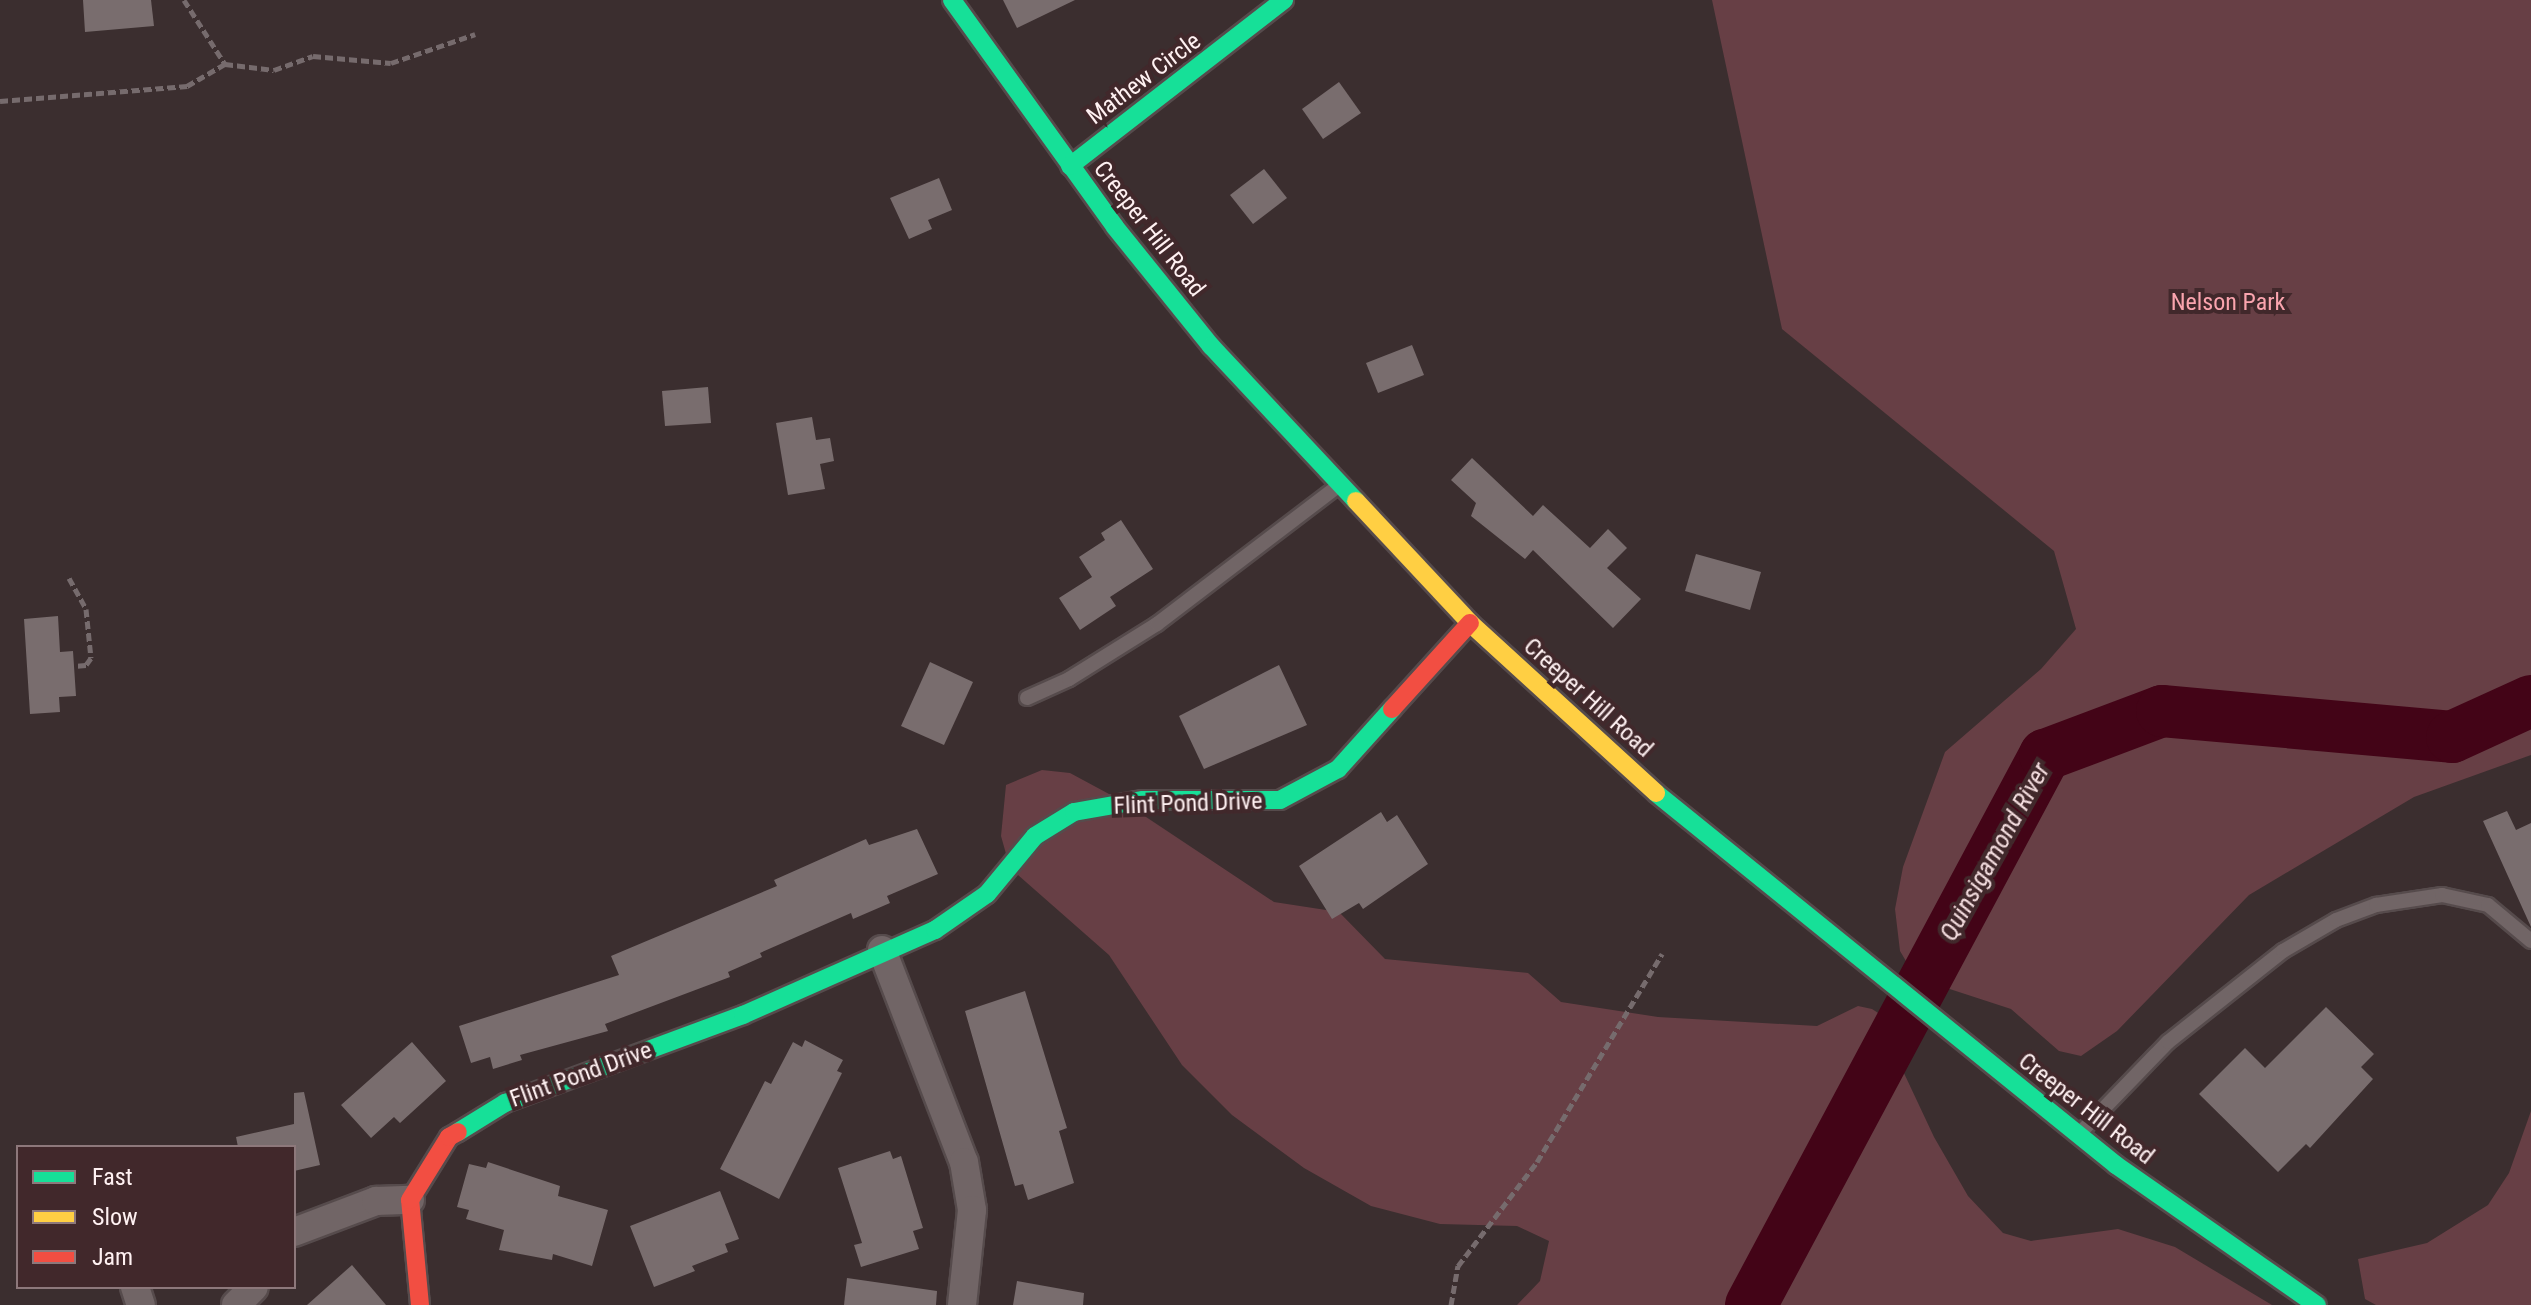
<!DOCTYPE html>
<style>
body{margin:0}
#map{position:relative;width:2531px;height:1305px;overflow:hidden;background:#3b2e2f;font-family:"Roboto Condensed",sans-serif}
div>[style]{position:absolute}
.green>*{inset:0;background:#673f45}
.river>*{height:52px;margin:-26px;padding:0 26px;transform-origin:26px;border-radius:26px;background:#430417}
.building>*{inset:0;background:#796d6e}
.path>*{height:5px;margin-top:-2.5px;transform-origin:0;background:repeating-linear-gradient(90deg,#766b6d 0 8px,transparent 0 12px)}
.roads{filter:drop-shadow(2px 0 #564b4c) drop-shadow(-2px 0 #564b4c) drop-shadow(0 2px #564b4c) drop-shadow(0 -2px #564b4c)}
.lane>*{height:14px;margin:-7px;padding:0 7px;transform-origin:7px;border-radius:7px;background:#716566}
.street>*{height:28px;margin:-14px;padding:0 14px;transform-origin:14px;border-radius:14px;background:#716566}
.fast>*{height:18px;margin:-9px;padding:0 9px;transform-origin:9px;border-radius:9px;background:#16e098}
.slow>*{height:18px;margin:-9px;padding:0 9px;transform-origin:9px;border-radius:9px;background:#ffcf43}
.jam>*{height:18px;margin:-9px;padding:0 9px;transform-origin:9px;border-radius:9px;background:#f24e42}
span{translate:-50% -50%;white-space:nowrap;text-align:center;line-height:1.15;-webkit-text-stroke:8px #41282b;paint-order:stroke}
.street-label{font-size:24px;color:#fff1f2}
.park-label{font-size:24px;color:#faa4ae}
.water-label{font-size:26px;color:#f2dbdd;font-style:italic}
.legend{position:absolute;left:16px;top:1145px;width:280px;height:144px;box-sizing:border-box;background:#41282b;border:2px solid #8d787b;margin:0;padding:10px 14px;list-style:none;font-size:24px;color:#fff1f2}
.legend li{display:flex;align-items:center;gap:16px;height:40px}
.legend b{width:40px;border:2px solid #8d787b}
</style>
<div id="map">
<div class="green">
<div style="clip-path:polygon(1712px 0,2531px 0,2531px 755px,2414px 797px,2249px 895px,2117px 1031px,2081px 1056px,2059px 1051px,2011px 1009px,1916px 978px,1900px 951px,1895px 909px,1903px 867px,1945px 752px,2041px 669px,2076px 629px,2054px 551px,1782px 329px)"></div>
<div style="clip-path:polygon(1042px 770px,1070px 773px,1122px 801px,1274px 902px,1339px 912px,1385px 959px,1528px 973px,1561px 1002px,1658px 1017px,1817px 1026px,1858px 1006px,1872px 1009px,1900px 1027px,1895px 1054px,1934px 1137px,1968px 1196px,2003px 1233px,2031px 1241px,2118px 1229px,2175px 1247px,2272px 1305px,1517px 1305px,1540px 1281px,1549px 1241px,1517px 1226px,1440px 1224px,1371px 1206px,1304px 1168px,1232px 1115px,1182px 1065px,1109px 955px,1010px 868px,1001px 836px,1006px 785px)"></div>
<div style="clip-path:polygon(2531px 1111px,2531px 1305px,2376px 1305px,2365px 1299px,2358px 1259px,2427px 1243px,2488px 1205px,2509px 1173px)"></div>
</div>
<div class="river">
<div style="left:1751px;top:1305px;width:624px;rotate:-61.87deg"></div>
<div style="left:2045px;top:755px;width:125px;rotate:-20.6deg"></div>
<div style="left:2162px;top:711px;width:291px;rotate:5.1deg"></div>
<div style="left:2452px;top:737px;width:87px;rotate:-24.5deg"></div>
</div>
<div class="building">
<div style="clip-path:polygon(83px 0,151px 0,154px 26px,85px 32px)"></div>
<div style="clip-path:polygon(1003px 0,1075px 0,1017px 28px)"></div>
<div style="clip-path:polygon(1339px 82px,1361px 113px,1323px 139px,1302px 109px)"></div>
<div style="clip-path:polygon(1264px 169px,1287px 198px,1253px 224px,1230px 195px)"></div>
<div style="clip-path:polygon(939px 178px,952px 210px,928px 220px,932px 229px,909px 239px,890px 198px)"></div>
<div style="clip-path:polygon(1412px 345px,1424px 375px,1378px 393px,1366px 363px)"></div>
<div style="clip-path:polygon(708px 387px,711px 423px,665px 426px,662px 391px)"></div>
<div style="clip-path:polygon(812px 417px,816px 440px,830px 438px,834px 461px,820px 464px,825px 489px,788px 495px,776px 423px)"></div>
<div style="clip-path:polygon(1472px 458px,1533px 516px,1543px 505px,1590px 548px,1608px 529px,1627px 548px,1607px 568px,1641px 599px,1613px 628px,1533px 550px,1525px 559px,1471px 516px,1476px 503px,1451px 480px)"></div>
<div style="clip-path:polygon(1121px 520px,1153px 569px,1110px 597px,1116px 606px,1080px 630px,1059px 598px,1092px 577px,1079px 557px,1105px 540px,1101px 533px)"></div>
<div style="clip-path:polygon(1696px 554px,1761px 572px,1750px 610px,1685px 591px)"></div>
<div style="clip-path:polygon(58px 616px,60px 652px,73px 651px,76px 696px,59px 697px,60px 712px,30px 714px,24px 619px)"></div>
<div style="clip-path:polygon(930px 662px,973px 682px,944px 745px,901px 726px)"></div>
<div style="clip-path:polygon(1279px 665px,1307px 725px,1204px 769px,1179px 716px)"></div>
<div style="clip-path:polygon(2507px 811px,2516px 830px,2531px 823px,2531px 927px,2483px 821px)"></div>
<div style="clip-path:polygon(1381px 812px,1387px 822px,1397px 815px,1428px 864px,1363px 909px,1359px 903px,1332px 919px,1299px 866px)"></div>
<div style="clip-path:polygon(917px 829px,938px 874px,887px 896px,890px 903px,853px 919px,851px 913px,760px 953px,762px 957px,728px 972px,730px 977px,605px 1024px,608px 1031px,520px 1055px,522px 1060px,493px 1069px,490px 1057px,471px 1063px,459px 1026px,619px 975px,611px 956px,777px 886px,774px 880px,866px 839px,869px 845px)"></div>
<div style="clip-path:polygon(1025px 991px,1067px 1128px,1059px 1131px,1074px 1183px,1028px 1200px,1023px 1184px,1015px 1186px,965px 1011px)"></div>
<div style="clip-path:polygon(2326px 1007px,2374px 1054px,2361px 1067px,2373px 1079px,2310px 1148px,2306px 1144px,2278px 1172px,2199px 1094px,2245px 1048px,2265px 1068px)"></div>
<div style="clip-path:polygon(805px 1040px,843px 1060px,837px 1071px,842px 1073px,779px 1199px,720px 1169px,765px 1081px,771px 1084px,793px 1042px,802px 1047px)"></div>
<div style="clip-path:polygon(412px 1042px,446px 1081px,400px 1123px,394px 1117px,371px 1138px,341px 1105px)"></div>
<div style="clip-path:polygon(304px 1092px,320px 1165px,294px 1171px,294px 1147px,238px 1147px,236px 1137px,294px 1124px,294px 1093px)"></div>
<div style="clip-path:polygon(890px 1151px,893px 1159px,901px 1156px,923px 1228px,913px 1231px,919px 1249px,861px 1267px,854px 1245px,862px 1243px,838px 1168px)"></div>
<div style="clip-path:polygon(488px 1162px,560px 1186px,558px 1196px,608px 1210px,592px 1266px,553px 1254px,552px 1260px,499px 1250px,504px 1230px,466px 1219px,469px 1210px,457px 1207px,469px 1164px,486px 1168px)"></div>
<div style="clip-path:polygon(720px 1191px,739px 1239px,725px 1244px,728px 1252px,692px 1266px,695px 1271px,654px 1287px,630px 1226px)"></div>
<div style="clip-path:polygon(352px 1265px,386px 1305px,307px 1305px)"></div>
<div style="clip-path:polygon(847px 1278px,937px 1291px,936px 1305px,844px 1305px)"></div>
<div style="clip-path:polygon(1017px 1281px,1084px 1293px,1083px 1305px,1013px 1305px)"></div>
</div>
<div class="path">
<div style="left:184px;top:0;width:76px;rotate:57.4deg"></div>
<div style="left:225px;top:64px;width:49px;rotate:7deg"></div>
<div style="left:274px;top:70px;width:41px;rotate:-19.7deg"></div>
<div style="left:313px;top:56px;width:78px;rotate:5.1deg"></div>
<div style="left:391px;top:63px;width:89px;rotate:-19deg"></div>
<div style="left:0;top:101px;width:188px;rotate:-4.6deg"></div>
<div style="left:187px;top:86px;width:44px;rotate:-30.1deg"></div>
<div style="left:69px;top:578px;width:35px;rotate:61deg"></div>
<div style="left:86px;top:609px;width:49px;rotate:84.2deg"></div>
<div style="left:91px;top:658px;width:9px;rotate:126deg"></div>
<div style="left:86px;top:665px;width:12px;rotate:175deg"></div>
<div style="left:1451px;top:1305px;width:40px;rotate:-80deg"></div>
<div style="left:1458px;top:1266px;width:131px;rotate:-52.8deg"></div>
<div style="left:1537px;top:1162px;width:243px;rotate:-59deg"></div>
</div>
<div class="roads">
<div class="lane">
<div style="left:1027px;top:698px;width:46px;rotate:-24.3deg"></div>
<div style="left:1069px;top:679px;width:104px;rotate:-32deg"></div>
<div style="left:1157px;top:624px;width:226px;rotate:-37.3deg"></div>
<div style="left:2081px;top:1132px;width:125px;rotate:-46deg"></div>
<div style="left:2168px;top:1042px;width:147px;rotate:-38.4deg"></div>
<div style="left:2283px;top:951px;width:61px;rotate:-30.3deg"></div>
<div style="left:2336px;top:920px;width:43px;rotate:-20.6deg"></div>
<div style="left:2376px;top:905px;width:67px;rotate:-8.6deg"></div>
<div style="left:2442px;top:895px;width:47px;rotate:12.3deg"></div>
<div style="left:2488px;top:905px;width:56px;rotate:39.9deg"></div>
</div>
<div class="street">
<div style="left:882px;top:950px;width:227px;rotate:68.9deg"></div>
<div style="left:964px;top:1162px;width:49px;rotate:80.5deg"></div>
<div style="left:972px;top:1210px;width:96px;rotate:96deg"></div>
<div style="left:294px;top:1232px;width:88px;rotate:-20.7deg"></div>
<div style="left:376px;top:1201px;width:34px;rotate:-2deg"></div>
<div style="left:135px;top:1287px;width:19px;rotate:72deg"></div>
<div style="left:236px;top:1305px;width:25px;rotate:-45deg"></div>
</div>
<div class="fast">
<div style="left:952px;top:0;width:279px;rotate:54.3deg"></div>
<div style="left:1115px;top:227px;width:153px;rotate:51.1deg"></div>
<div style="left:1211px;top:346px;width:212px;rotate:46.9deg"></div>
<div style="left:1070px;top:166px;width:271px;rotate:-37.8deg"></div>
<div style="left:1656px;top:793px;width:592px;rotate:38.96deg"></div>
<div style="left:2116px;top:1165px;width:245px;rotate:34.9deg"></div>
<div style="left:458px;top:1132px;width:55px;rotate:-31.7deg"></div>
<div style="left:505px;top:1103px;width:254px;rotate:-20.3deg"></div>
<div style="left:743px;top:1015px;width:210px;rotate:-23.9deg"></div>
<div style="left:935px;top:930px;width:63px;rotate:-34.7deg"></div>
<div style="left:987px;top:894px;width:75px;rotate:-50.4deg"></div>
<div style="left:1035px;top:836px;width:46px;rotate:-31.6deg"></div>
<div style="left:1074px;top:812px;width:70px;rotate:-9.9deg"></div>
<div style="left:1143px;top:800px;width:137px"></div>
<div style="left:1280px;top:800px;width:66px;rotate:-28.1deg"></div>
<div style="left:1338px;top:769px;width:81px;rotate:-48deg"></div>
</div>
<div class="slow">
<div style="left:1356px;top:501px;width:167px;rotate:46.9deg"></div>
<div style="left:1470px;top:623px;width:252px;rotate:42.4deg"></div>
</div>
<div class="jam">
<div style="left:1392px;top:709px;width:116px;rotate:-47.8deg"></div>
<div style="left:420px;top:1305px;width:105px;rotate:-95.4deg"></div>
<div style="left:410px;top:1200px;width:74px;rotate:-58.2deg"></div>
<div style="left:449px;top:1137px;width:10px;rotate:-29deg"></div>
</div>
</div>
<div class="street-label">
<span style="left:1144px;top:79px;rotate:-37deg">Mathew Circle</span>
<span style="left:1149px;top:229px;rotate:52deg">Creeper Hill Road</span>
<span style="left:1588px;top:698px;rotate:42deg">Creeper Hill Road</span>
<span style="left:1188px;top:804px;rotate:-2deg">Flint Pond Drive</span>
<span style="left:581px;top:1075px;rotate:-20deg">Flint Pond Drive</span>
<span style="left:2086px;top:1109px;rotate:38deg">Creeper Hill Road</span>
</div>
<div class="park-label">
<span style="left:2228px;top:303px">Nelson Park</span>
</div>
<div class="water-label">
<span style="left:1995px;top:852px;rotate:-61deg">Quinsigamond River</span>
</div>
<ul class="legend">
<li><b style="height:10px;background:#16e098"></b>Fast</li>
<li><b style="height:10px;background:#ffcf43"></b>Slow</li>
<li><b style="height:10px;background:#f24e42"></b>Jam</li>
</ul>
</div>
